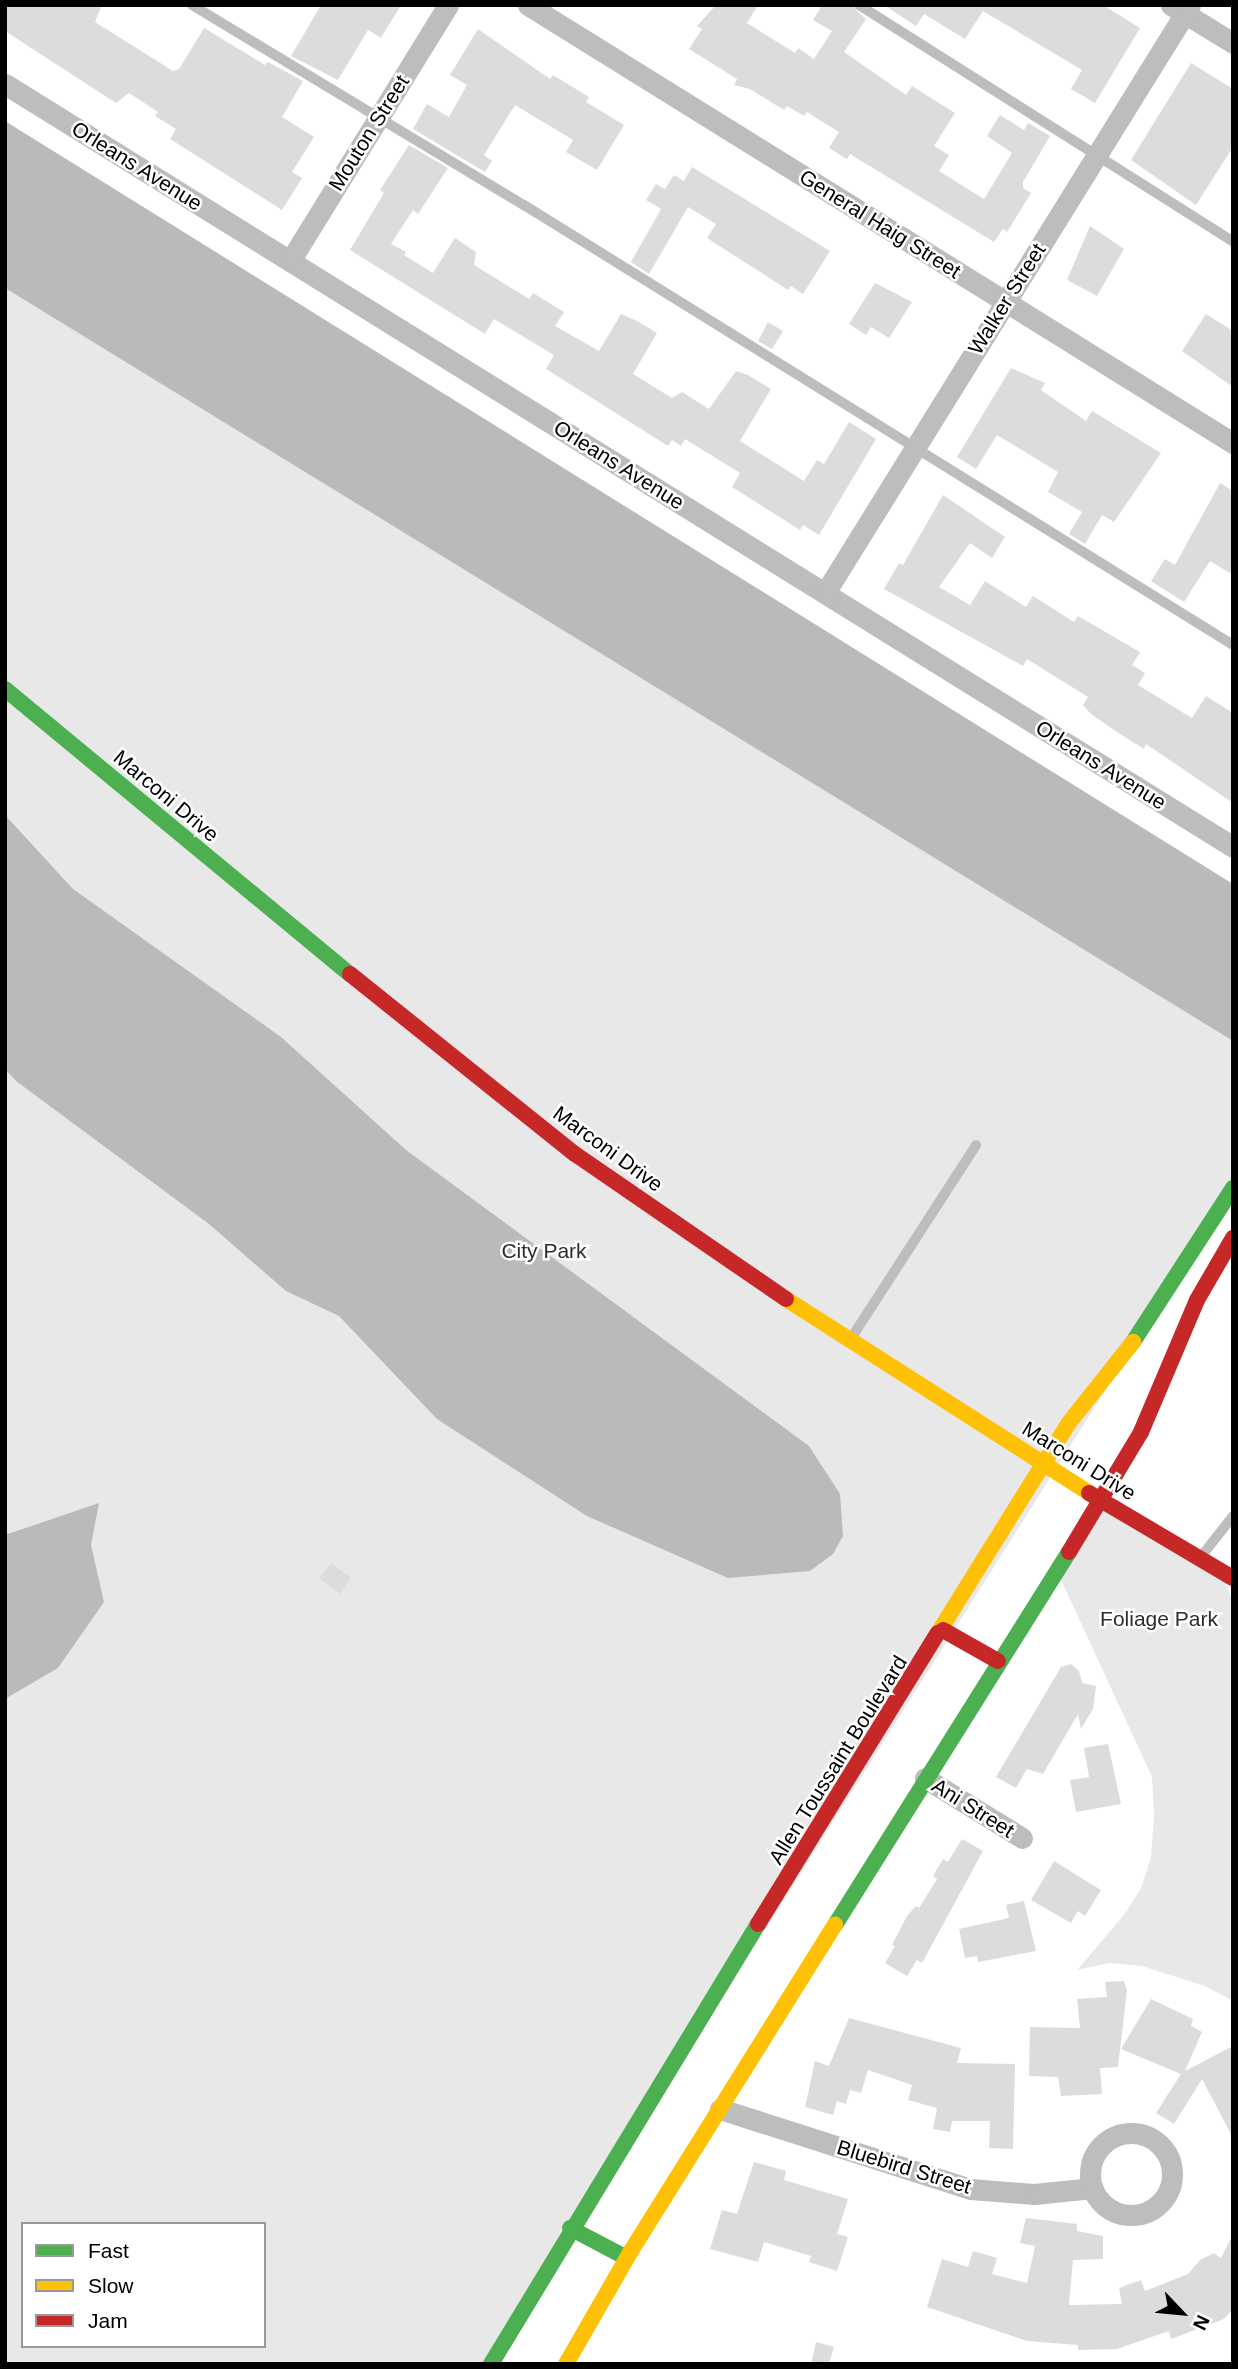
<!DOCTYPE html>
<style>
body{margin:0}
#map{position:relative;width:1238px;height:2369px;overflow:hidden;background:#fff;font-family:Arial,sans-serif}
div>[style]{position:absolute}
.green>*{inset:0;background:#e8e8e8}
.water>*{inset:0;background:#bababa}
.building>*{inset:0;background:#dcdcdc}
.lane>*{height:10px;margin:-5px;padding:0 5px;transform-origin:5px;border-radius:5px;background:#bdbdbd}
.street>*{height:21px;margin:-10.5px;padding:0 10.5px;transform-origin:10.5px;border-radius:10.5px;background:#bdbdbd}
.street>.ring{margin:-10.5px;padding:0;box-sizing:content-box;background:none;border:21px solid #bdbdbd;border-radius:50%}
.fast>*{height:16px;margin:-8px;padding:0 8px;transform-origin:8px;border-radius:8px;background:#4caf50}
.slow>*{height:16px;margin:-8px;padding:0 8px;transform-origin:8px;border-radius:8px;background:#ffc107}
.jam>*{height:16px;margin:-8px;padding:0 8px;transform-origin:8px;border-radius:8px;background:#c62828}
span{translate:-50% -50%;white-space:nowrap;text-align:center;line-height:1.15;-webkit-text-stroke:5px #fff;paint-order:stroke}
.street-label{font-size:21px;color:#000}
.park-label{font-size:21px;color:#2d2d2d}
.frame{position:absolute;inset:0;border:7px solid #000;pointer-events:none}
.legend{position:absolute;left:21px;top:2222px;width:245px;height:126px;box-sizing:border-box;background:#fff;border:2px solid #999;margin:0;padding:9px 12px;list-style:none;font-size:21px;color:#000}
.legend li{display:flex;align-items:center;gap:14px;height:35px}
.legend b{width:35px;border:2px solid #999}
.north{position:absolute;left:1147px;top:2278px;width:70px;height:70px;-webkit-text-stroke:5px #fff;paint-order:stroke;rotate:116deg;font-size:19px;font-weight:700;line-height:28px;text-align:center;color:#000}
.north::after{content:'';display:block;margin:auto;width:24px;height:32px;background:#000;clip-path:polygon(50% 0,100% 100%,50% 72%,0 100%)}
</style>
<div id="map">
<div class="green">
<div style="clip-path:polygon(evenodd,5px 288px,1233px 1041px,1233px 1188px,491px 2364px,5px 2364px,5px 288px,23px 2224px,264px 2224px,264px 2346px,23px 2346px,23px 2224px)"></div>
<div style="clip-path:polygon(1101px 1501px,1222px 1572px,1233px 1603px,1233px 2001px,1205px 1986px,1142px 1966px,1109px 1963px,1077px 1970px,1124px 1915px,1141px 1888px,1151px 1857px,1154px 1815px,1152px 1777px,1056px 1569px)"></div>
</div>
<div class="water">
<div style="clip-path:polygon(5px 121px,1233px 884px,1233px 1041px,5px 288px)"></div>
<div style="clip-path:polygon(5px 815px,73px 889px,281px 1037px,406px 1150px,809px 1446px,840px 1494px,843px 1536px,833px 1554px,810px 1571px,728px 1578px,587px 1516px,437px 1419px,339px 1316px,286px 1291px,209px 1224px,16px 1081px,5px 1069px)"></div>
<div style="clip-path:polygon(99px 1503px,91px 1545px,104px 1602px,58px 1668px,5px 1699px,5px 1535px)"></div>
</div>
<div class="building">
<div style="clip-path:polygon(5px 5px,102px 5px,95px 22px,173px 71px,179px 69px,204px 28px,265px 65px,268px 62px,303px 81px,282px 117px,314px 137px,292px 172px,302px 178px,282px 210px,170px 139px,176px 129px,155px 116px,158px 112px,129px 93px,116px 103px,5px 31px)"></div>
<div style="clip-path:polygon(321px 5px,401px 5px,381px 38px,368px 30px,338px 80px,291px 56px)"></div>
<div style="clip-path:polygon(716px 5px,758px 5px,747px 23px,795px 53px,798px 48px,814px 59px,832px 31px,813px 20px,822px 5px,851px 5px,866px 19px,844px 52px,906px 95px,912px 86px,955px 113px,934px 146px,949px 155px,939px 171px,984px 199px,1012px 153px,987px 136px,1000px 115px,1024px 130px,1028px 123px,1050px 136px,1023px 182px,1023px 188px,1031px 193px,1007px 232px,1003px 229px,994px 242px,850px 154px,847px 159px,829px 148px,839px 132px,807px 112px,804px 116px,787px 106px,784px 110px,750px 89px,734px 85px,737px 79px,689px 49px,702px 29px,697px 26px)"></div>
<div style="clip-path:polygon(884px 5px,1103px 5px,1140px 28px,1095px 103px,1071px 89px,1082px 70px,983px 11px,965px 39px,924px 14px,916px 26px)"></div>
<div style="clip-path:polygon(478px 29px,550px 79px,553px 75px,589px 97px,586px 102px,624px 125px,597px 170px,566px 152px,573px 140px,515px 105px,484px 155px,492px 161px,485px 172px,413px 129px,427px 104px,449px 117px,467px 85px,450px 75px)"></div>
<div style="clip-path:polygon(1191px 63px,1233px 89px,1233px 147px,1196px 205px,1131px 160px)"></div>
<div style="clip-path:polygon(409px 145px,448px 168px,418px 214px,413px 210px,391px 244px,406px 252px,404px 255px,433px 273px,455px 238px,476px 252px,474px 265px,529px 299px,533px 293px,564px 312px,555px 326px,599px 351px,621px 314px,639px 322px,657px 333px,633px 374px,672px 398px,682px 392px,709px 409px,736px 371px,748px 375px,771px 389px,740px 441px,804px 481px,817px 460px,824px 464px,849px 422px,876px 439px,819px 535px,803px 525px,800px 530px,732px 487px,740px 473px,685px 439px,681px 446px,672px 440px,668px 446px,546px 369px,554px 355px,494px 319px,485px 334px,350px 250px,384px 193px,380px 190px)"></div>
<div style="clip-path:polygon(692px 167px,830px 251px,803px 294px,791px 286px,788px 290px,707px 238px,716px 224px,688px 207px,649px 274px,631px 262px,661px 209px,646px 200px,656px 184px,665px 189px,674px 175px,684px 181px)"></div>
<div style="clip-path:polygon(1090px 226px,1124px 249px,1097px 296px,1067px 280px)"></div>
<div style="clip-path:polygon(875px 283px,912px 302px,889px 338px,871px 327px,866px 335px,849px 324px)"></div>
<div style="clip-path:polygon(1206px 314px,1233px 331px,1233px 387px,1182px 351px)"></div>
<div style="clip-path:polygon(768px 322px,783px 331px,772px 349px,758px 341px)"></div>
<div style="clip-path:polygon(1011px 368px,1045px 383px,1041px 390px,1086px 421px,1092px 411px,1161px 453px,1114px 522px,1102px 515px,1085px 544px,1069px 534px,1082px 512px,1048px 492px,1058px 472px,997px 435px,976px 469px,957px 457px)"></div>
<div style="clip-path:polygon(1220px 483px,1233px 491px,1233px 575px,1210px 561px,1184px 602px,1151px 581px,1165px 559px,1175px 565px)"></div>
<div style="clip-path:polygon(943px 495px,1005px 537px,992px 558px,970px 543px,939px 587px,970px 605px,985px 581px,1026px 607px,1033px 596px,1074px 622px,1078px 616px,1140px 652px,1132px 665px,1145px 673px,1138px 685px,1192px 718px,1206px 696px,1233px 713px,1233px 803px,1146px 744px,1144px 749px,1120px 734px,1091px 714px,1083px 705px,1088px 697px,1027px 659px,1023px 666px,884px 589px,899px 563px,903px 565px)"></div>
<div style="clip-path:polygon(331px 1563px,351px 1578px,340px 1594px,319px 1578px)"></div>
<div style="clip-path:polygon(1071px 1664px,1079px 1671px,1082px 1683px,1096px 1686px,1093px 1709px,1081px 1729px,1078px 1714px,1043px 1774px,1027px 1769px,1016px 1788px,996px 1777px,1061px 1667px)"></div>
<div style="clip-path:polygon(1108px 1744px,1121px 1804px,1076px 1812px,1070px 1780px,1089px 1777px,1084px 1748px)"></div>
<div style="clip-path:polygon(962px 1839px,983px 1851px,922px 1963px,917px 1960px,907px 1976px,885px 1963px,895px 1946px,892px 1945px,907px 1916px,916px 1906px,919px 1908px,937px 1879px,933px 1876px,943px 1859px,948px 1862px)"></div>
<div style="clip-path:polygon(1054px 1861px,1101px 1890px,1085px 1916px,1078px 1911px,1071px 1923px,1031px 1900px)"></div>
<div style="clip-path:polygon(1024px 1901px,1036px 1951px,978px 1962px,977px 1956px,965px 1958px,959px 1929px,1009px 1918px,1006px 1905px)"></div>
<div style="clip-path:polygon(1124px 1981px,1127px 1990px,1118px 2067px,1100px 2068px,1102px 2094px,1061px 2096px,1058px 2077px,1029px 2076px,1030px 2027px,1080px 2028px,1077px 1999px,1107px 1997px,1105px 1982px)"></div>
<div style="clip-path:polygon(1151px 1999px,1193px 2019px,1191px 2026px,1202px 2032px,1185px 2071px,1233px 2046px,1233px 2138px,1202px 2079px,1174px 2124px,1156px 2113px,1181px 2074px,1121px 2049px)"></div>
<div style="clip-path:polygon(849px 2018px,961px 2048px,957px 2063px,1015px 2064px,1013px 2149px,989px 2148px,990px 2121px,952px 2121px,950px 2132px,933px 2129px,937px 2108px,908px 2100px,912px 2085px,868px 2070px,861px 2093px,850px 2090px,846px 2104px,837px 2101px,833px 2115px,805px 2107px,815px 2061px,829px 2066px)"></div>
<div style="clip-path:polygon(754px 2162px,786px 2171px,784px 2180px,848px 2199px,837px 2234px,848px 2237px,837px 2271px,809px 2262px,811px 2256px,764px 2242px,758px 2262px,710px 2249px,722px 2210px,737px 2214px)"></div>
<div style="clip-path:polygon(1026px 2218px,1077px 2224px,1077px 2231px,1103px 2236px,1103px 2259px,1073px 2260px,1069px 2305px,1122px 2304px,1119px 2288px,1141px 2280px,1145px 2291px,1188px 2274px,1200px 2260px,1214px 2253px,1221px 2258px,1233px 2234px,1233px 2309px,1224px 2319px,1171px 2339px,1169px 2331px,1117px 2349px,1078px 2350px,1078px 2345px,1027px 2341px,927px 2307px,942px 2259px,968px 2267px,973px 2251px,997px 2258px,992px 2274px,1027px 2283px,1035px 2246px,1020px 2243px)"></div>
<div style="clip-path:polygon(816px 2342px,834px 2347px,829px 2364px,811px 2364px)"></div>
</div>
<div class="lane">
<div style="left:192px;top:5px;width:388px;rotate:31.1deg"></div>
<div style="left:524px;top:205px;width:834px;rotate:31.82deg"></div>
<div style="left:859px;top:5px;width:442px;rotate:32.3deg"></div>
<div style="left:850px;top:1340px;width:232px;rotate:-57.1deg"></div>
<div style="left:1200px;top:1558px;width:53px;rotate:-51.8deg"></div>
</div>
<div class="street">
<div style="left:528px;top:5px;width:830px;rotate:31.85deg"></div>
<div style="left:1171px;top:5px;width:73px;rotate:31.5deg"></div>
<div style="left:5px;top:84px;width:1446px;rotate:31.85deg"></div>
<div style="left:290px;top:261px;width:301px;rotate:-58.3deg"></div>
<div style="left:825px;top:593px;width:692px;rotate:-58.17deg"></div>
<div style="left:925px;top:1778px;width:114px;rotate:31.7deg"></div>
<div style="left:720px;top:2109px;width:263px;rotate:17.7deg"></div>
<div style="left:971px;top:2189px;width:63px;rotate:4.5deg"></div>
<div style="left:1034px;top:2194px;width:59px;rotate:-5.8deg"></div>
<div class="ring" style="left:1090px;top:2133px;width:61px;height:61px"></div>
</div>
<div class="fast">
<div style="left:5px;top:689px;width:447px;rotate:39.6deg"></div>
<div style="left:1133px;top:1342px;width:184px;rotate:-57deg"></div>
<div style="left:835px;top:1925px;width:440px;rotate:-57.9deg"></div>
<div style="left:570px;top:2228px;width:64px;rotate:27.8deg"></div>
<div style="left:491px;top:2364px;width:515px;rotate:-58.75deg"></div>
</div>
<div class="slow">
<div style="left:786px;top:1299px;width:360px;rotate:32.6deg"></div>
<div style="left:938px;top:1633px;width:246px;rotate:-58.1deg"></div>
<div style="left:1068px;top:1424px;width:105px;rotate:-51.6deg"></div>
<div style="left:566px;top:2364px;width:130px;rotate:-60.1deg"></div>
<div style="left:631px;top:2251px;width:385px;rotate:-58deg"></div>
</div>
<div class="jam">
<div style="left:350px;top:974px;width:288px;rotate:38.7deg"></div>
<div style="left:575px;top:1154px;width:256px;rotate:34.5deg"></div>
<div style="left:1089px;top:1493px;width:167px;rotate:30.6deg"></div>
<div style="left:1069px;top:1552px;width:140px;rotate:-59deg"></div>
<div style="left:1141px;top:1432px;width:143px;rotate:-67deg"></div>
<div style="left:1197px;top:1300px;width:72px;rotate:-59.9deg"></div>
<div style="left:943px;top:1630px;width:63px;rotate:29.4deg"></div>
<div style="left:758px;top:1924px;width:342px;rotate:-58.3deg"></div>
</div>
<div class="street-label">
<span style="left:369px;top:133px;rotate:-58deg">Mouton Street</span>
<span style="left:137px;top:166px;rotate:32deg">Orleans Avenue</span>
<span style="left:880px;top:224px;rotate:32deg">General Haig Street</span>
<span style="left:1007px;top:299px;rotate:-58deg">Walker Street</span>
<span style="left:619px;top:465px;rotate:32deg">Orleans Avenue</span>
<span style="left:1101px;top:765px;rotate:32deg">Orleans Avenue</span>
<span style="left:166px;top:796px;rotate:40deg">Marconi Drive</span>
<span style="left:608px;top:1149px;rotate:36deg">Marconi Drive</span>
<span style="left:1079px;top:1461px;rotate:32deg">Marconi Drive</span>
<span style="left:838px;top:1760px;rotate:-58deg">Allen Toussaint Boulevard</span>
<span style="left:973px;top:1808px;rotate:32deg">Ani Street</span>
<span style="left:904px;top:2167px;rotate:17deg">Bluebird Street</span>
</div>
<div class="park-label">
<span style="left:544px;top:1251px">City Park</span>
<span style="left:1159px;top:1619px">Foliage Park</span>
</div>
<div class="frame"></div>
<ul class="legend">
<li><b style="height:9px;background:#4caf50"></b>Fast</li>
<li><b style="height:9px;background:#ffc107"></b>Slow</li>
<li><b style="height:9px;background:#c62828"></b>Jam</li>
</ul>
<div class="north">N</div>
</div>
